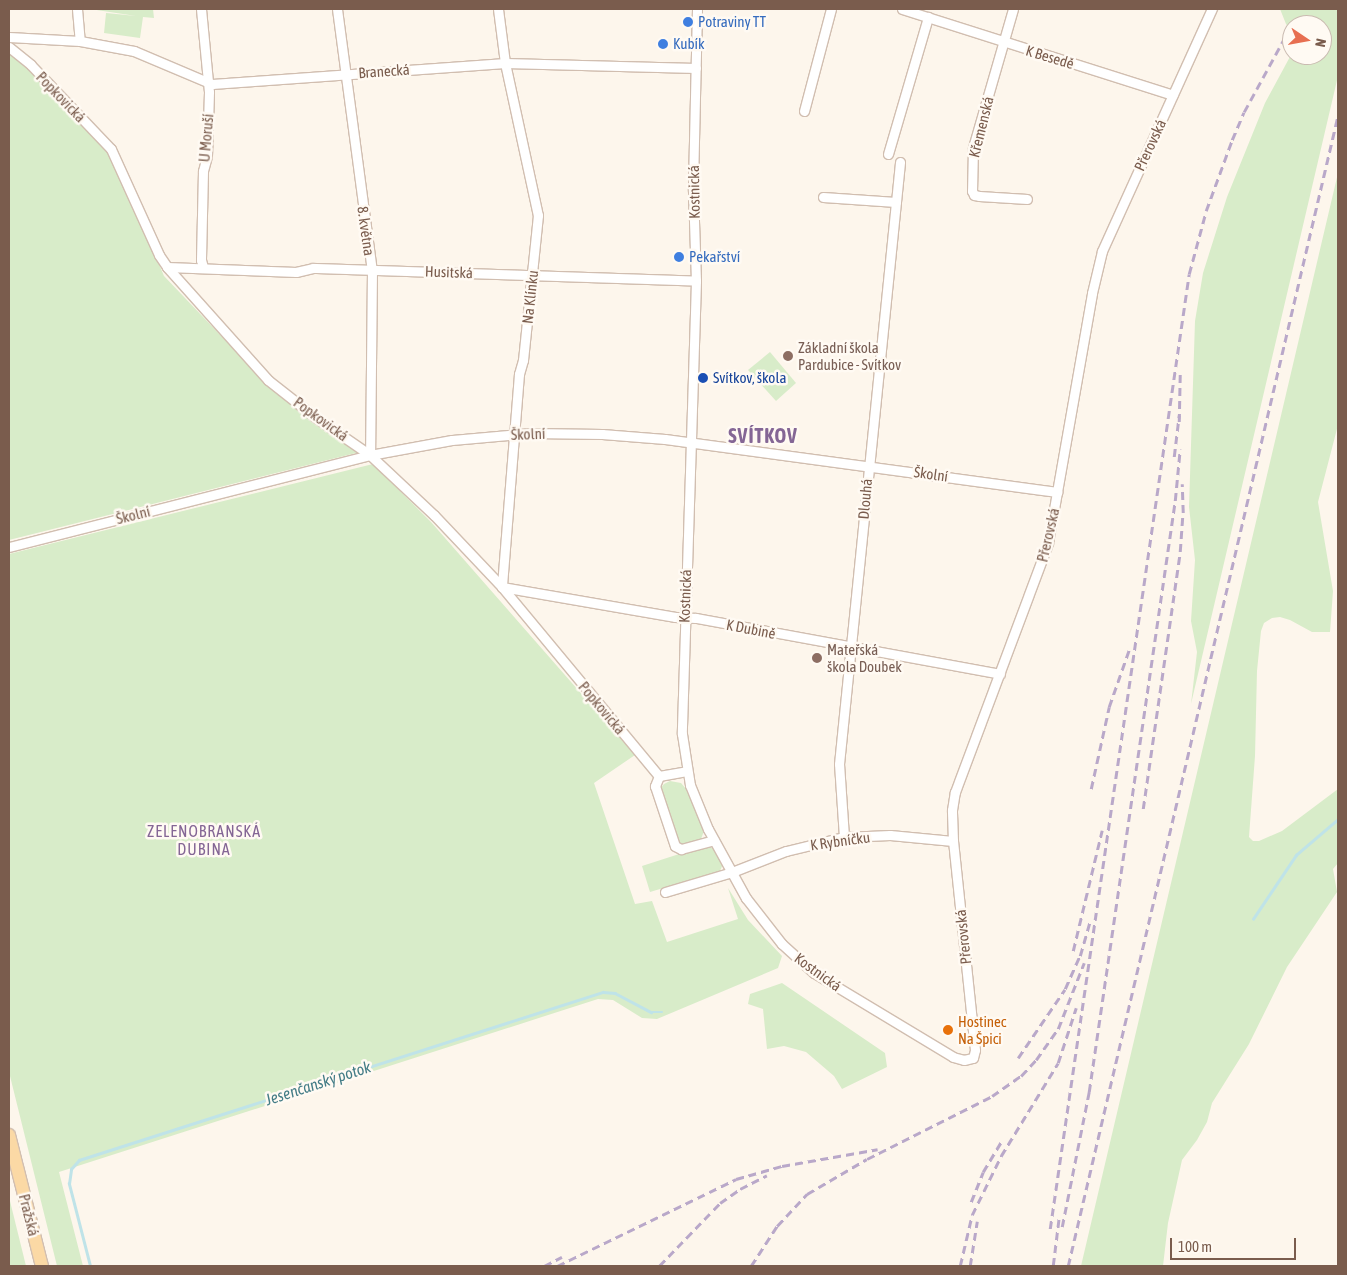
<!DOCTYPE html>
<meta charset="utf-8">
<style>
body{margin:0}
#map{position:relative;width:1347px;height:1275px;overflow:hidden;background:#fdf6ec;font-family:"Asap Condensed",sans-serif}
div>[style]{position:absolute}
.green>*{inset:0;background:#d8ecc9}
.stream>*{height:2.5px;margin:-1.25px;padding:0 1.25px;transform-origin:1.25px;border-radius:1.25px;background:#bfe3e8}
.roads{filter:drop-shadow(1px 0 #d1beb0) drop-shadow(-1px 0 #d1beb0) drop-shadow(0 1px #d1beb0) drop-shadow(0 -1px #d1beb0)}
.minor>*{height:9px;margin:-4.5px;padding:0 4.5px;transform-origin:4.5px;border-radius:4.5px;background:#fff}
.primary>*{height:12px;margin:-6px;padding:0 6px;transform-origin:6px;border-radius:6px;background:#fbd9a5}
.rail>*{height:2.5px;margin-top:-1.25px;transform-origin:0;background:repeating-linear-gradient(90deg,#b9a8c9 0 8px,transparent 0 13px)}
.dots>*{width:14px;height:14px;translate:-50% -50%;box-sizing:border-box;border:2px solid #fffaf3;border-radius:50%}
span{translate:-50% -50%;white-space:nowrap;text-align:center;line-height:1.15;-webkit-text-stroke:5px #fffaf3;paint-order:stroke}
.shop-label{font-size:15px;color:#366cbe}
.left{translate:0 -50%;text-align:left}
.street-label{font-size:15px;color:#7a5c4d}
.education-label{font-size:15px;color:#785e54}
.transit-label{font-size:15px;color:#164399}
.food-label{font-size:15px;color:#c56008}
.neighbourhood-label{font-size:16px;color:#846695;letter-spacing:1px}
.water-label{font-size:16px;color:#437c86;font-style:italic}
.district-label{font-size:20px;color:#846695;font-weight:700;letter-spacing:1px}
.frame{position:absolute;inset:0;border:10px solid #7a5c4d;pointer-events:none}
.north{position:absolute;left:1282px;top:15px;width:50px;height:50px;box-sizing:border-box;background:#fffaf3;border:1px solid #cabbb1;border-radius:50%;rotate:102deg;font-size:14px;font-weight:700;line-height:20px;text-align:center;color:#7a5c4d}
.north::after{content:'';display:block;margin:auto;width:18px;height:22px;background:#e76f51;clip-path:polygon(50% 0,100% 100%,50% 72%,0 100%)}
.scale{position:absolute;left:1170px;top:1238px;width:126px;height:22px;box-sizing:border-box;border:2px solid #7a5c4d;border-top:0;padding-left:6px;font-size:15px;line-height:18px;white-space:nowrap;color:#7a5c4d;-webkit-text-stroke:4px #fffaf3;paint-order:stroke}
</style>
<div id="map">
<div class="green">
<div style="clip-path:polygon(90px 9px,153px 9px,154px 18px,143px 17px,140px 38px,104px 33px,106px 13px,136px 16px)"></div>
<div style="clip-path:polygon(1280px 9px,1338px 9px,1338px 76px,1191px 704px,1197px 652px,1191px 621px,1195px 560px,1189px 507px,1195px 321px,1203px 273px,1227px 197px,1265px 103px,1292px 53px,1292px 55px,1322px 55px,1322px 25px,1292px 25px,1292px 32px,1286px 24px)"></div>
<div style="clip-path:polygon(9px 51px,27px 64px,110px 149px,164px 276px,266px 383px,360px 452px,9px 540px)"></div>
<div style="clip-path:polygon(1338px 173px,1338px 425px,1318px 502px,1333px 591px,1330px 632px,1312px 632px,1290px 620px,1280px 617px,1272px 618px,1264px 623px,1261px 631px,1257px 671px,1255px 756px,1249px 837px,1253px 841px,1259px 841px,1282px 831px,1338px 789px,1338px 863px,1333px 869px,1337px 892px,1287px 967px,1249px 1044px,1212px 1103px,1207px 1122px,1197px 1140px,1182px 1160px,1168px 1223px,1163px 1266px,1081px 1266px)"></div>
<div style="clip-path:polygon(770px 352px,796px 383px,776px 401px,748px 370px)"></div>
<div style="clip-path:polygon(373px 464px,431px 522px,635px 755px,594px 783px,635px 904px,652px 901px,667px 942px,738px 919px,728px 888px,748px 920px,782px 956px,778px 968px,657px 1019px,642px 1018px,613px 1000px,598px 999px,59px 1172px,83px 1266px,57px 1266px,9px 1072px,9px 554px)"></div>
<div style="clip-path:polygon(670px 781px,681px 783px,687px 790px,704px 831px,701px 839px,683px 845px,676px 844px,660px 789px,664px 784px)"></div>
<div style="clip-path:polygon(704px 846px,713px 848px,723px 864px,720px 871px,650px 892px,642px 866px)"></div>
<div style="clip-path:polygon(782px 983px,885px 1053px,887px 1067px,842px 1089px,834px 1076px,806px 1052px,784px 1046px,767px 1049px,763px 1009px,748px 1004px,750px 994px)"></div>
<div style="clip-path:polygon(9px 1197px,26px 1266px,9px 1266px)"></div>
</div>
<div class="stream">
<div style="left:1253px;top:919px;width:77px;rotate:-56.1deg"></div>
<div style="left:1296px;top:855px;width:55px;rotate:-40.6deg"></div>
<div style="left:90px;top:1266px;width:85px;rotate:-104.4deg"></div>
<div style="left:69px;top:1184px;width:15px;rotate:-82deg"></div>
<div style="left:71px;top:1169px;width:12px;rotate:-48deg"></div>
<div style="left:79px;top:1160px;width:550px;rotate:-17.78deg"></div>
<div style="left:603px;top:992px;width:12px;rotate:5deg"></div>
<div style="left:615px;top:993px;width:41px;rotate:27.8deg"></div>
<div style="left:651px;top:1012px;width:11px"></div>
</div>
<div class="roads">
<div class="minor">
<div style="left:77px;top:9px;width:32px;rotate:85deg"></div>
<div style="left:80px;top:41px;width:55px;rotate:10.5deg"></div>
<div style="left:134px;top:51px;width:85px;rotate:22.9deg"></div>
<div style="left:212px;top:84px;width:294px;rotate:-4.1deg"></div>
<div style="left:505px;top:63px;width:191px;rotate:1.5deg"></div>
<div style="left:201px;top:9px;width:83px;rotate:84.5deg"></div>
<div style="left:209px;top:92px;width:64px;rotate:91.8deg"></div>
<div style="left:207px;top:156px;width:16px;rotate:105deg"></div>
<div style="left:203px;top:171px;width:89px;rotate:91.3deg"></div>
<div style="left:201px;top:260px;width:7px;rotate:74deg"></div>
<div style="left:337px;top:9px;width:263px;rotate:82.4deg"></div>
<div style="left:372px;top:270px;width:185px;rotate:90.6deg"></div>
<div style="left:498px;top:9px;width:54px;rotate:82.6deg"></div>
<div style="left:505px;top:63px;width:156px;rotate:77.8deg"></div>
<div style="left:538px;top:215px;width:146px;rotate:95.9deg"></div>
<div style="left:523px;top:360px;width:15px;rotate:106deg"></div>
<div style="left:519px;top:374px;width:214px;rotate:94.6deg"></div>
<div style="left:697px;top:9px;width:182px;rotate:91.3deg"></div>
<div style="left:693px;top:191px;width:90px;rotate:88.1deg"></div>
<div style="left:696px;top:281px;width:453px;rotate:91.8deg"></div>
<div style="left:682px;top:734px;width:52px;rotate:81.1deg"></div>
<div style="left:690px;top:785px;width:48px;rotate:67.8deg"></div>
<div style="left:708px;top:829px;width:79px;rotate:61.2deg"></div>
<div style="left:746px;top:898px;width:58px;rotate:52deg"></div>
<div style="left:782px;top:944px;width:43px;rotate:42.2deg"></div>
<div style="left:814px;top:973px;width:162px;rotate:31.1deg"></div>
<div style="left:953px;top:1057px;width:11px;rotate:15deg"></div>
<div style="left:964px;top:1060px;width:9px;rotate:-13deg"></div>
<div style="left:973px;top:1058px;width:8px;rotate:-76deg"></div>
<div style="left:975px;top:1050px;width:210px;rotate:-96deg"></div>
<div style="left:953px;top:841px;width:31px;rotate:-92deg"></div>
<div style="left:952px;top:810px;width:18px;rotate:-81deg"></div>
<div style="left:955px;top:792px;width:266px;rotate:-69.5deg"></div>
<div style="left:1048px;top:543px;width:254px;rotate:-80deg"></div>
<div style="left:1092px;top:293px;width:43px;rotate:-76.6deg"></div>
<div style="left:1102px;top:251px;width:266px;rotate:-65.6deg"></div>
<div style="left:902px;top:9px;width:284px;rotate:17.6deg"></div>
<div style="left:1013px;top:9px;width:145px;rotate:106.1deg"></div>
<div style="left:973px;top:148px;width:43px;rotate:91.3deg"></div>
<div style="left:972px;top:191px;width:4px;rotate:63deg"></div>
<div style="left:974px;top:195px;width:5px;rotate:11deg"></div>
<div style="left:979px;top:196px;width:48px;rotate:3.6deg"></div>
<div style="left:9px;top:37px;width:71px;rotate:3.2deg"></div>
<div style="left:9px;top:47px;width:28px;rotate:39deg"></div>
<div style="left:31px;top:65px;width:116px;rotate:46.4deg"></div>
<div style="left:111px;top:149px;width:116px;rotate:65.6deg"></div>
<div style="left:159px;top:255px;width:14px;rotate:56deg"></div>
<div style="left:167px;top:267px;width:152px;rotate:48.2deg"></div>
<div style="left:268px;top:380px;width:60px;rotate:38.2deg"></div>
<div style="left:315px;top:417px;width:67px;rotate:34.6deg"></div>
<div style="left:370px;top:455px;width:88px;rotate:43.2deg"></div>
<div style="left:434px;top:515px;width:99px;rotate:46.6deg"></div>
<div style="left:502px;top:587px;width:246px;rotate:50.3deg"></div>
<div style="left:659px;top:776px;width:28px;rotate:-10deg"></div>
<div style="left:804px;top:111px;width:106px;rotate:-75.2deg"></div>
<div style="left:888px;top:154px;width:143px;rotate:-73.7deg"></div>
<div style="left:823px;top:197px;width:73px;rotate:3.9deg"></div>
<div style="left:167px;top:267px;width:129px;rotate:2.2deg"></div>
<div style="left:296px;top:272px;width:17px;rotate:-13deg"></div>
<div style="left:313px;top:268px;width:383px;rotate:1.9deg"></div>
<div style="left:9px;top:547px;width:373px;rotate:-14.3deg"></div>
<div style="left:370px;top:455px;width:83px;rotate:-10.4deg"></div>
<div style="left:452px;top:440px;width:79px;rotate:-5.1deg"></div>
<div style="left:531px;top:433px;width:71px;rotate:0.8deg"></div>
<div style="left:602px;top:434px;width:63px;rotate:4.5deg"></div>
<div style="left:665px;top:439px;width:396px;rotate:7.7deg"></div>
<div style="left:502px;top:587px;width:176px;rotate:9.8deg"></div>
<div style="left:675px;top:617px;width:21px;rotate:3deg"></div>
<div style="left:696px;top:618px;width:309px;rotate:10.4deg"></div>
<div style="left:659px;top:776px;width:11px;rotate:112deg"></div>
<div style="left:655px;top:786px;width:63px;rotate:71.6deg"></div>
<div style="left:675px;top:846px;width:7px;rotate:27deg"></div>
<div style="left:681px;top:849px;width:34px;rotate:-15deg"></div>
<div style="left:844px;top:837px;width:73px;rotate:-93.9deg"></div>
<div style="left:839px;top:764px;width:605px;rotate:-84.21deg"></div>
<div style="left:665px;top:892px;width:70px;rotate:-16.6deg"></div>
<div style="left:732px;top:872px;width:58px;rotate:-21.3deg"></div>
<div style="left:786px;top:851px;width:60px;rotate:-13.6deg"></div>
<div style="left:844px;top:837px;width:46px;rotate:-2.5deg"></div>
<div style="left:890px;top:835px;width:63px;rotate:5.4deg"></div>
</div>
<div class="primary">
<div style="left:9px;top:1135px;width:135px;rotate:75.9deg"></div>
</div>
</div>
<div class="rail">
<div style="left:1179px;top:422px;width:48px;rotate:-88.8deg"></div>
<div style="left:1174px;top:457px;width:42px;rotate:-83.2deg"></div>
<div style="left:1091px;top:789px;width:84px;rotate:-77.6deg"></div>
<div style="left:1109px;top:707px;width:60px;rotate:-70.7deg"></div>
<div style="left:1143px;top:809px;width:260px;rotate:-81.8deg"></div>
<div style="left:1180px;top:552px;width:39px;rotate:-86deg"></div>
<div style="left:1183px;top:513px;width:29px;rotate:-92deg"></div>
<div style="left:1073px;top:951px;width:124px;rotate:-76.5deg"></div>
<div style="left:1018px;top:1058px;width:83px;rotate:-55.7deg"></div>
<div style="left:1065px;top:989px;width:36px;rotate:-66deg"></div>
<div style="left:1080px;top:956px;width:36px;rotate:-74deg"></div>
<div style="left:971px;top:1202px;width:32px;rotate:-68deg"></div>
<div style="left:983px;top:1172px;width:35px;rotate:-59deg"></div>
<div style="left:1062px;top:1227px;width:138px;rotate:-78.7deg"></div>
<div style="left:1089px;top:1092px;width:597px;rotate:-81.72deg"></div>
<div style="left:1175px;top:501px;width:52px;rotate:-84.5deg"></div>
<div style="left:1050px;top:1229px;width:965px;rotate:-81.72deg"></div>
<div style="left:1189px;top:274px;width:65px;rotate:-74.9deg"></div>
<div style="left:1206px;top:211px;width:76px;rotate:-69.9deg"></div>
<div style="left:1232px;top:140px;width:30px;rotate:-67deg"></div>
<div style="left:1244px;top:112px;width:85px;rotate:-61.3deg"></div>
<div style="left:544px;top:1266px;width:20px;rotate:-27deg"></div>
<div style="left:557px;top:1266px;width:199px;rotate:-25.9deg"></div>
<div style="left:736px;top:1179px;width:48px;rotate:-15.8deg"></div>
<div style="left:782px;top:1166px;width:97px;rotate:-10deg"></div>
<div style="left:659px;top:1266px;width:88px;rotate:-45.9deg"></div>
<div style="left:720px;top:1203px;width:24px;rotate:-35deg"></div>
<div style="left:740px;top:1189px;width:30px;rotate:-27deg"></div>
<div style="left:751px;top:1266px;width:48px;rotate:-57deg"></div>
<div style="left:777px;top:1226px;width:44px;rotate:-46.8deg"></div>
<div style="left:807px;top:1194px;width:69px;rotate:-30.3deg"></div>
<div style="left:867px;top:1159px;width:140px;rotate:-26.7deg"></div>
<div style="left:992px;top:1096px;width:35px;rotate:-35deg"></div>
<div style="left:1021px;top:1076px;width:22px;rotate:-47deg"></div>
<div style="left:1036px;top:1060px;width:38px;rotate:-55deg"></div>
<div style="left:1058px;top:1029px;width:71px;rotate:-68.5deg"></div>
<div style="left:960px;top:1266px;width:52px;rotate:-76.8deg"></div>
<div style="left:972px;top:1215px;width:66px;rotate:-63.8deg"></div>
<div style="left:1001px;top:1156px;width:109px;rotate:-58.5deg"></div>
<div style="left:1058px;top:1063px;width:58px;rotate:-71.9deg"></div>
<div style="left:970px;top:1266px;width:45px;rotate:-81deg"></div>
<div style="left:1053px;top:1266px;width:49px;rotate:-83deg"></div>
<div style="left:1068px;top:1266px;width:1182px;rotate:-76.8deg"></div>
</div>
<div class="dots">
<div style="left:688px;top:22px;background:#3f7fe0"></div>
<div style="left:663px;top:44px;background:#3f7fe0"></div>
<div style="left:679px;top:257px;background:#3f7fe0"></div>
<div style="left:788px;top:356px;background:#8d6e63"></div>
<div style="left:703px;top:378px;background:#1a4fb4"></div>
<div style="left:817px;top:658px;background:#8d6e63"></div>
<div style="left:948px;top:1030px;background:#e8710a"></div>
</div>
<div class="shop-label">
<span class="left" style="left:698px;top:22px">Potraviny TT</span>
<span class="left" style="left:673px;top:44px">Kubík</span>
<span class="left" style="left:689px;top:257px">Pekařství</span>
</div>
<div class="street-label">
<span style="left:1050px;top:57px;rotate:17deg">K Besedě</span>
<span style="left:384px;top:71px;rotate:-4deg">Branecká</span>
<span style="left:61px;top:97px;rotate:46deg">Popkovická</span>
<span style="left:981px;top:127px;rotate:-76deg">Křemenská</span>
<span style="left:206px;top:138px;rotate:-85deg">U Moruší</span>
<span style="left:1150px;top:145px;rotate:-65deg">Přerovská</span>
<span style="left:694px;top:192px;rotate:-91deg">Kostnická</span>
<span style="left:366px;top:231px;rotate:82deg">8. května</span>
<span style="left:449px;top:272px;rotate:2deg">Husitská</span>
<span style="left:530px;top:297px;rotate:-84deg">Na Klínku</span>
<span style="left:321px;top:419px;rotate:36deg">Popkovická</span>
<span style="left:528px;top:434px;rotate:-2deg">Školní</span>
<span style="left:931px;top:474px;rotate:8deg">Školní</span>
<span style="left:865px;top:499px;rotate:-85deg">Dlouhá</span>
<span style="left:133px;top:515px;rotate:-14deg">Školní</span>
<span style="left:1048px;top:535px;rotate:-77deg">Přerovská</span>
<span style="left:685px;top:596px;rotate:-88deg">Kostnická</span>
<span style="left:751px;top:629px;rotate:11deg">K Dubině</span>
<span style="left:602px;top:708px;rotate:50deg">Popkovická</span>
<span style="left:840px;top:841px;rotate:-8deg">K Rybníčku</span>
<span style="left:963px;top:937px;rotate:-96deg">Přerovská</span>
<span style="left:818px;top:972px;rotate:36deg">Kostnická</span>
<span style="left:29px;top:1215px;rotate:76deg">Pražská</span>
</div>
<div class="education-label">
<span class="left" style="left:798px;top:356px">Základní škola<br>Pardubice - Svítkov</span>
<span class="left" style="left:827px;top:658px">Mateřská<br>škola Doubek</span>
</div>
<div class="transit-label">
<span class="left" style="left:713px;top:378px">Svítkov, škola</span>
</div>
<div class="food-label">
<span class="left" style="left:958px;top:1030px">Hostinec<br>Na Špici</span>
</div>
<div class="neighbourhood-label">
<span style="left:204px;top:840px">ZELENOBRANSKÁ<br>DUBINA</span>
</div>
<div class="water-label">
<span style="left:318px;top:1083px;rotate:-18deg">Jesenčanský potok</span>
</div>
<div class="district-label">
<span style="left:763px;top:435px">SVÍTKOV</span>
</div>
<div class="frame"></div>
<div class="north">N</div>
<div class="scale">100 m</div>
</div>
